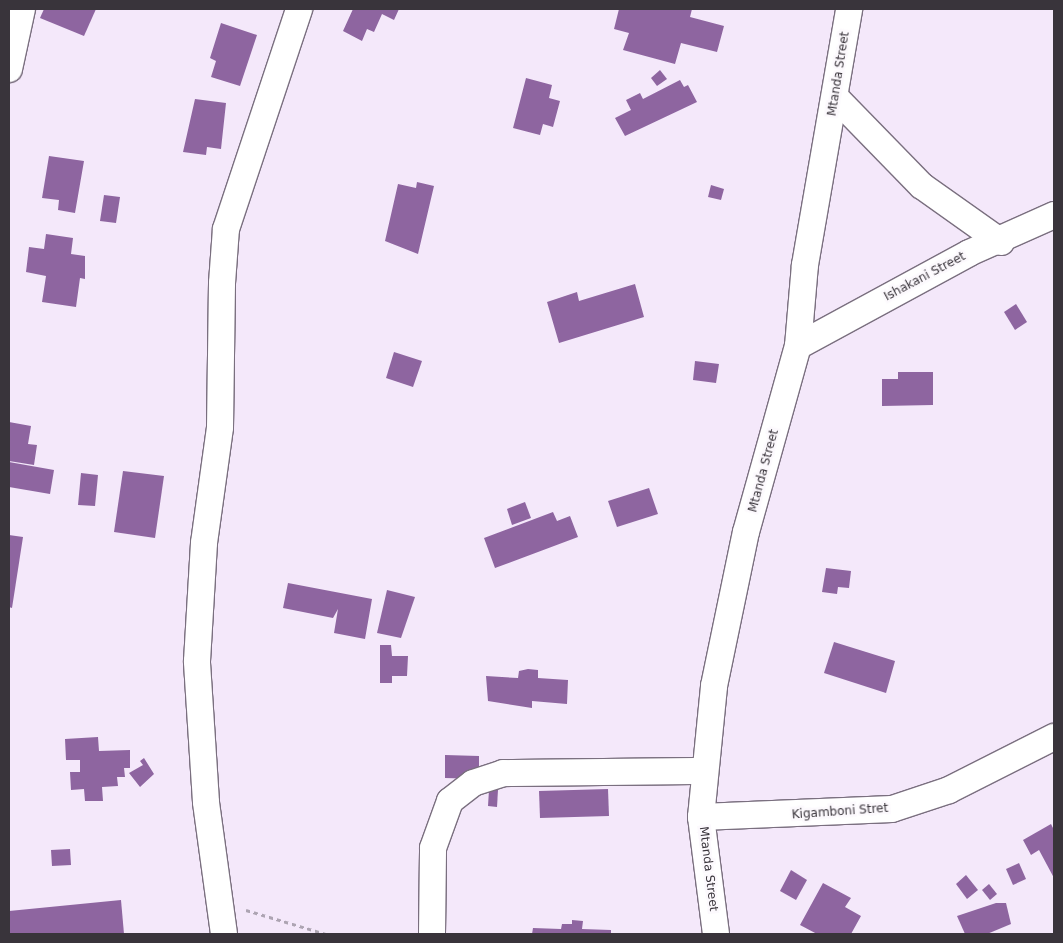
<!DOCTYPE html>
<style>
body{margin:0}
#map{position:relative;width:1063px;height:943px;overflow:hidden;background:#f4e8fa;font-family:"DejaVu Sans",sans-serif}
div>[style]{position:absolute}
.building>*{inset:0;background:#8e65a0}
.path>*{height:3px;margin-top:-1.5px;transform-origin:0;background:repeating-linear-gradient(90deg,#ada4b2 0 4px,transparent 0 8px)}
.roads{filter:drop-shadow(1px 0 #7a6f7f) drop-shadow(-1px 0 #7a6f7f) drop-shadow(0 1px #7a6f7f) drop-shadow(0 -1px #7a6f7f)}
.minor>*{height:26px;margin:-13px;padding:0 13px;transform-origin:13px;border-radius:13px;background:#fff}
span{translate:-50% -50%;white-space:nowrap;text-align:center;line-height:1.15;-webkit-text-stroke:5px #fcf9fd;paint-order:stroke}
.street-label{font-size:12px;color:#39343b}
.frame{position:absolute;inset:0;border:10px solid #39343b;pointer-events:none}
</style>
<div id="map">
<div class="building">
<div style="clip-path:polygon(44px 9px,96px 9px,84px 36px,40px 18px)"></div>
<div style="clip-path:polygon(353px 9px,399px 9px,394px 20px,382px 14px,374px 32px,367px 29px,362px 41px,343px 31px)"></div>
<div style="clip-path:polygon(619px 9px,692px 9px,690px 17px,724px 26px,717px 52px,681px 43px,675px 64px,623px 50px,629px 33px,614px 29px)"></div>
<div style="clip-path:polygon(221px 23px,257px 35px,240px 86px,211px 77px,216px 61px,210px 58px)"></div>
<div style="clip-path:polygon(660px 70px,667px 79px,657px 86px,651px 78px)"></div>
<div style="clip-path:polygon(526px 78px,552px 85px,549px 98px,560px 101px,553px 127px,543px 124px,540px 135px,513px 128px)"></div>
<div style="clip-path:polygon(680px 80px,684px 87px,688px 85px,697px 102px,625px 136px,615px 118px,631px 110px,626px 100px,640px 93px,643px 99px)"></div>
<div style="clip-path:polygon(195px 99px,226px 103px,221px 149px,207px 147px,206px 155px,183px 152px)"></div>
<div style="clip-path:polygon(49px 156px,84px 161px,75px 213px,58px 210px,59px 200px,42px 198px)"></div>
<div style="clip-path:polygon(417px 182px,434px 186px,418px 254px,385px 241px,398px 184px,416px 188px)"></div>
<div style="clip-path:polygon(711px 185px,724px 189px,721px 200px,708px 197px)"></div>
<div style="clip-path:polygon(104px 195px,120px 197px,116px 223px,100px 221px)"></div>
<div style="clip-path:polygon(46px 234px,73px 238px,71px 254px,85px 256px,85px 279px,80px 278px,76px 307px,42px 302px,46px 276px,26px 272px,29px 247px,44px 249px)"></div>
<div style="clip-path:polygon(635px 284px,644px 317px,559px 343px,547px 302px,577px 292px,579px 301px)"></div>
<div style="clip-path:polygon(1016px 304px,1027px 322px,1015px 330px,1004px 312px)"></div>
<div style="clip-path:polygon(394px 352px,422px 361px,413px 387px,386px 378px)"></div>
<div style="clip-path:polygon(695px 361px,719px 364px,716px 383px,693px 380px)"></div>
<div style="clip-path:polygon(898px 372px,933px 372px,933px 405px,882px 406px,882px 379px,898px 379px)"></div>
<div style="clip-path:polygon(9px 422px,31px 426px,28px 444px,37px 445px,34px 465px,9px 461px)"></div>
<div style="clip-path:polygon(9px 462px,54px 470px,50px 494px,9px 487px)"></div>
<div style="clip-path:polygon(123px 471px,164px 476px,155px 538px,114px 532px)"></div>
<div style="clip-path:polygon(81px 473px,98px 475px,95px 506px,78px 505px)"></div>
<div style="clip-path:polygon(649px 488px,658px 514px,617px 527px,608px 501px)"></div>
<div style="clip-path:polygon(525px 502px,531px 518px,512px 525px,507px 509px)"></div>
<div style="clip-path:polygon(553px 512px,557px 521px,570px 516px,578px 537px,495px 568px,484px 538px)"></div>
<div style="clip-path:polygon(9px 535px,23px 537px,12px 608px,9px 607px)"></div>
<div style="clip-path:polygon(826px 568px,851px 571px,849px 588px,838px 587px,837px 594px,822px 592px)"></div>
<div style="clip-path:polygon(288px 583px,372px 599px,365px 639px,334px 633px,338px 609px,333px 618px,283px 608px)"></div>
<div style="clip-path:polygon(387px 590px,415px 597px,401px 638px,377px 633px)"></div>
<div style="clip-path:polygon(834px 642px,895px 661px,886px 693px,824px 673px)"></div>
<div style="clip-path:polygon(380px 645px,391px 645px,392px 656px,408px 656px,407px 676px,392px 676px,392px 683px,380px 683px)"></div>
<div style="clip-path:polygon(528px 669px,538px 670px,538px 678px,568px 680px,567px 704px,532px 701px,532px 708px,488px 701px,486px 676px,518px 678px,519px 671px)"></div>
<div style="clip-path:polygon(98px 737px,99px 751px,130px 750px,130px 768px,124px 768px,125px 777px,117px 777px,118px 786px,102px 787px,103px 801px,85px 801px,84px 789px,71px 790px,70px 772px,80px 772px,80px 760px,66px 760px,65px 739px)"></div>
<div style="clip-path:polygon(445px 755px,479px 756px,479px 779px,445px 778px)"></div>
<div style="clip-path:polygon(144px 758px,154px 774px,140px 787px,129px 773px,143px 765px,140px 761px)"></div>
<div style="clip-path:polygon(608px 789px,609px 816px,540px 818px,539px 791px)"></div>
<div style="clip-path:polygon(489px 790px,498px 790px,497px 807px,488px 806px)"></div>
<div style="clip-path:polygon(1051px 824px,1054px 830px,1054px 878px,1039px 850px,1031px 855px,1023px 840px)"></div>
<div style="clip-path:polygon(70px 849px,71px 865px,52px 866px,51px 850px)"></div>
<div style="clip-path:polygon(1019px 863px,1026px 879px,1013px 885px,1006px 869px)"></div>
<div style="clip-path:polygon(791px 870px,807px 880px,796px 900px,780px 891px)"></div>
<div style="clip-path:polygon(966px 875px,978px 890px,967px 899px,956px 884px)"></div>
<div style="clip-path:polygon(823px 883px,851px 898px,845px 907px,861px 916px,851px 934px,817px 934px,800px 925px)"></div>
<div style="clip-path:polygon(989px 884px,997px 894px,990px 900px,982px 890px)"></div>
<div style="clip-path:polygon(121px 900px,124px 934px,9px 934px,9px 911px)"></div>
<div style="clip-path:polygon(996px 903px,1006px 903px,1011px 924px,987px 934px,965px 934px,957px 916px)"></div>
<div style="clip-path:polygon(572px 920px,583px 921px,582px 929px,611px 930px,611px 934px,532px 934px,533px 928px,561px 929px,562px 924px,572px 924px)"></div>
</div>
<div class="path">
<div style="left:246px;top:910px;width:84px;rotate:16.7deg"></div>
</div>
<div class="roads">
<div class="minor">
<div style="left:9px;top:69px;width:61px;rotate:-77.8deg"></div>
<div style="left:835px;top:97px;width:124px;rotate:45.7deg"></div>
<div style="left:922px;top:186px;width:97px;rotate:35.3deg"></div>
<div style="left:798px;top:346px;width:195px;rotate:-28.5deg"></div>
<div style="left:969px;top:253px;width:93px;rotate:-24.1deg"></div>
<div style="left:701px;top:817px;width:191px;rotate:-2.4deg"></div>
<div style="left:892px;top:809px;width:60px;rotate:-18.4deg"></div>
<div style="left:949px;top:790px;width:118px;rotate:-26.8deg"></div>
<div style="left:224px;top:934px;width:133px;rotate:-97.8deg"></div>
<div style="left:206px;top:802px;width:141px;rotate:-93.7deg"></div>
<div style="left:197px;top:661px;width:118px;rotate:-86.6deg"></div>
<div style="left:204px;top:543px;width:117px;rotate:-82.1deg"></div>
<div style="left:220px;top:427px;width:144px;rotate:-89.2deg"></div>
<div style="left:222px;top:283px;width:54px;rotate:-85.8deg"></div>
<div style="left:226px;top:229px;width:232px;rotate:-71.6deg"></div>
<div style="left:432px;top:934px;width:86px;rotate:-89.3deg"></div>
<div style="left:433px;top:848px;width:50px;rotate:-70.1deg"></div>
<div style="left:450px;top:801px;width:29px;rotate:-38deg"></div>
<div style="left:473px;top:783px;width:32px;rotate:-18deg"></div>
<div style="left:503px;top:773px;width:201px;rotate:-0.6deg"></div>
<div style="left:716px;top:934px;width:118px;rotate:-97.3deg"></div>
<div style="left:701px;top:817px;width:132px;rotate:-84.3deg"></div>
<div style="left:714px;top:686px;width:157px;rotate:-78.3deg"></div>
<div style="left:746px;top:532px;width:193px;rotate:-74.4deg"></div>
<div style="left:798px;top:346px;width:81px;rotate:-85.1deg"></div>
<div style="left:805px;top:265px;width:260px;rotate:-80.2deg"></div>
</div>
</div>
<div class="street-label">
<span style="left:839px;top:74px;rotate:-81deg">Mtanda Street</span>
<span style="left:925px;top:277px;rotate:-28deg">Ishakani Street</span>
<span style="left:764px;top:471px;rotate:-75deg">Mtanda Street</span>
<span style="left:840px;top:812px;rotate:-4deg">Kigamboni Stret</span>
<span style="left:708px;top:869px;rotate:83deg">Mtanda Street</span>
</div>
<div class="frame"></div>
</div>
